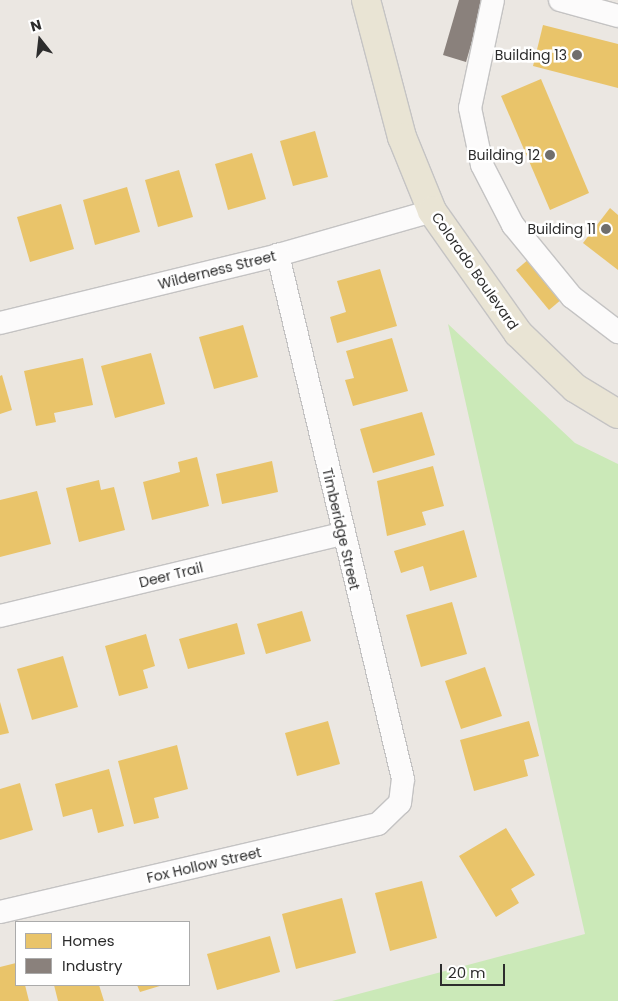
<!DOCTYPE html>
<style>
body{margin:0}
#map{position:relative;width:618px;height:1001px;overflow:hidden;background:#ebe7e2;font-family:Poppins,sans-serif}
div>[style]{position:absolute}
.green>*{inset:0;background:#cbe9b8}
.homes>*{inset:0;background:#e9c46a}
.industry>*{inset:0;background:#8a817c}
.roads{filter:drop-shadow(1px 0 #c4c3c3) drop-shadow(-1px 0 #c4c3c3) drop-shadow(0 1px #c4c3c3) drop-shadow(0 -1px #c4c3c3)}
.minor>*{height:22px;margin:-11px;padding:0 11px;transform-origin:11px;border-radius:11px;background:#fcfbfb}
.major>*{height:28px;margin:-14px;padding:0 14px;transform-origin:14px;border-radius:14px;background:#e9e4d4}
.dots>*{width:14px;height:14px;translate:-50% -50%;box-sizing:border-box;border:2px solid #fff;border-radius:50%}
span{translate:-50% -50%;white-space:nowrap;text-align:center;line-height:1.15;-webkit-text-stroke:5px #fff;paint-order:stroke}
.poi-label{font-size:14px;color:#2d2d2d}
.right{translate:-100% -50%;text-align:right}
.street-label{font-size:14px;color:#2d2d2d}
.legend{position:absolute;left:15px;top:921px;width:175px;height:65px;box-sizing:border-box;background:#fff;border:1px solid #ababab;margin:0;padding:6px 9px;list-style:none;font-size:15px;color:#2d2d2d}
.legend li{display:flex;align-items:center;gap:10px;height:25px}
.legend b{width:25px;border:1px solid #ababab}
.north{position:absolute;left:15px;top:15px;width:50px;height:50px;-webkit-text-stroke:4px #fff;paint-order:stroke;rotate:344deg;font-size:14px;font-weight:700;line-height:20px;text-align:center;color:#2d2d2d}
.north::after{content:'';display:block;margin:auto;width:18px;height:22px;background:#2d2d2d;clip-path:polygon(50% 0,100% 100%,50% 72%,0 100%)}
.scale{position:absolute;left:440px;top:964px;width:65px;height:22px;box-sizing:border-box;border:2px solid #2d2d2d;border-top:0;padding-left:6px;font-size:15px;line-height:18px;white-space:nowrap;color:#2d2d2d;-webkit-text-stroke:4px #fff;paint-order:stroke}
</style>
<div id="map">
<div class="green">
<div style="clip-path:polygon(448px 324px,575px 443px,618px 464px,618px 1001px,332px 1001px,585px 934px)"></div>
</div>
<div class="homes">
<div style="clip-path:polygon(543px 25px,618px 44px,618px 88px,533px 66px)"></div>
<div style="clip-path:polygon(541px 79px,589px 193px,550px 210px,501px 96px)"></div>
<div style="clip-path:polygon(315px 131px,328px 177px,293px 186px,280px 141px)"></div>
<div style="clip-path:polygon(252px 153px,266px 199px,228px 210px,215px 164px)"></div>
<div style="clip-path:polygon(179px 170px,193px 217px,158px 227px,145px 180px)"></div>
<div style="clip-path:polygon(127px 187px,140px 232px,95px 245px,83px 200px)"></div>
<div style="clip-path:polygon(61px 204px,74px 249px,30px 262px,17px 217px)"></div>
<div style="clip-path:polygon(610px 208px,618px 215px,618px 270px,583px 243px)"></div>
<div style="clip-path:polygon(529px 259px,562px 299px,549px 310px,516px 270px)"></div>
<div style="clip-path:polygon(380px 269px,397px 326px,337px 343px,330px 317px,346px 312px,337px 281px)"></div>
<div style="clip-path:polygon(243px 325px,258px 377px,214px 389px,199px 337px)"></div>
<div style="clip-path:polygon(392px 338px,408px 391px,353px 406px,345px 380px,354px 378px,346px 351px)"></div>
<div style="clip-path:polygon(151px 353px,165px 404px,115px 418px,101px 366px)"></div>
<div style="clip-path:polygon(83px 358px,93px 405px,54px 413px,56px 422px,36px 426px,24px 371px)"></div>
<div style="clip-path:polygon(2px 375px,12px 410px,0 414px,0 376px)"></div>
<div style="clip-path:polygon(422px 412px,435px 455px,373px 473px,360px 429px)"></div>
<div style="clip-path:polygon(197px 457px,209px 506px,152px 520px,143px 482px,180px 472px,178px 462px)"></div>
<div style="clip-path:polygon(272px 461px,278px 492px,222px 504px,216px 474px)"></div>
<div style="clip-path:polygon(433px 466px,444px 506px,422px 512px,426px 525px,387px 536px,377px 481px)"></div>
<div style="clip-path:polygon(99px 480px,101px 490px,114px 487px,125px 530px,79px 542px,66px 488px)"></div>
<div style="clip-path:polygon(37px 491px,51px 544px,0 557px,0 500px)"></div>
<div style="clip-path:polygon(464px 530px,477px 577px,430px 591px,423px 566px,401px 573px,394px 551px)"></div>
<div style="clip-path:polygon(452px 602px,467px 654px,421px 667px,406px 615px)"></div>
<div style="clip-path:polygon(302px 611px,311px 641px,266px 654px,257px 624px)"></div>
<div style="clip-path:polygon(237px 623px,245px 654px,188px 669px,179px 639px)"></div>
<div style="clip-path:polygon(146px 634px,155px 666px,143px 670px,148px 688px,119px 696px,105px 646px)"></div>
<div style="clip-path:polygon(63px 656px,78px 707px,32px 720px,17px 669px)"></div>
<div style="clip-path:polygon(485px 667px,502px 716px,461px 729px,445px 681px)"></div>
<div style="clip-path:polygon(0 702px,9px 733px,0 735px)"></div>
<div style="clip-path:polygon(328px 721px,340px 764px,297px 776px,285px 733px)"></div>
<div style="clip-path:polygon(529px 721px,539px 756px,524px 760px,528px 776px,474px 791px,460px 740px)"></div>
<div style="clip-path:polygon(177px 745px,188px 789px,154px 798px,159px 818px,134px 824px,118px 761px)"></div>
<div style="clip-path:polygon(109px 769px,124px 826px,98px 833px,92px 809px,63px 817px,55px 784px)"></div>
<div style="clip-path:polygon(20px 783px,33px 830px,0 840px,0 789px)"></div>
<div style="clip-path:polygon(506px 828px,535px 875px,511px 889px,519px 903px,496px 917px,459px 856px)"></div>
<div style="clip-path:polygon(422px 881px,437px 938px,390px 951px,375px 893px)"></div>
<div style="clip-path:polygon(342px 898px,356px 953px,296px 969px,282px 914px)"></div>
<div style="clip-path:polygon(270px 936px,280px 972px,217px 990px,207px 954px)"></div>
<div style="clip-path:polygon(16px 963px,16px 985px,25px 985px,29px 1001px,0 1001px,0 967px)"></div>
<div style="clip-path:polygon(54px 985px,99px 985px,104px 1001px,58px 1001px)"></div>
<div style="clip-path:polygon(137px 985px,163px 985px,140px 992px)"></div>
</div>
<div class="industry">
<div style="clip-path:polygon(459px 0,484px 0,466px 62px,443px 55px)"></div>
</div>
<div class="roads">
<div class="minor">
<div style="left:493px;top:0;width:110px;rotate:102deg"></div>
<div style="left:470px;top:108px;width:58px;rotate:78.1deg"></div>
<div style="left:482px;top:165px;width:68px;rotate:62.7deg"></div>
<div style="left:513px;top:225px;width:93px;rotate:50.7deg"></div>
<div style="left:572px;top:297px;width:58px;rotate:37.3deg"></div>
<div style="left:560px;top:0;width:60px;rotate:15.4deg"></div>
<div style="left:0;top:323px;width:286px;rotate:-13.7deg"></div>
<div style="left:278px;top:255px;width:160px;rotate:-15.9deg"></div>
<div style="left:0;top:616px;width:352px;rotate:-13.5deg"></div>
<div style="left:0;top:912px;width:388px;rotate:-13.1deg"></div>
<div style="left:378px;top:824px;width:30px;rotate:-44deg"></div>
<div style="left:400px;top:803px;width:24px;rotate:-83deg"></div>
<div style="left:403px;top:779px;width:539px;rotate:-103.42deg"></div>
</div>
<div class="major">
<div style="left:366px;top:0;width:142px;rotate:75.3deg"></div>
<div style="left:402px;top:137px;width:80px;rotate:67.9deg"></div>
<div style="left:432px;top:211px;width:149px;rotate:54.8deg"></div>
<div style="left:518px;top:333px;width:79px;rotate:44deg"></div>
<div style="left:575px;top:388px;width:50px;rotate:31.2deg"></div>
</div>
</div>
<div class="dots">
<div style="left:577px;top:55px;background:#706e6c"></div>
<div style="left:550px;top:155px;background:#706e6c"></div>
<div style="left:606px;top:229px;background:#706e6c"></div>
</div>
<div class="poi-label">
<span class="right" style="left:567px;top:55px">Building 13</span>
<span class="right" style="left:540px;top:155px">Building 12</span>
<span class="right" style="left:596px;top:229px">Building 11</span>
</div>
<div class="street-label">
<span style="left:217px;top:270px;rotate:-14deg">Wilderness Street</span>
<span style="left:475px;top:271px;rotate:55deg">Colorado Boulevard</span>
<span style="left:341px;top:529px;rotate:77deg">Timberidge Street</span>
<span style="left:171px;top:575px;rotate:-14deg">Deer Trail</span>
<span style="left:204px;top:865px;rotate:-13deg">Fox Hollow Street</span>
</div>
<ul class="legend">
<li><b style="height:14px;background:#e9c46a"></b>Homes</li>
<li><b style="height:14px;background:#8a817c"></b>Industry</li>
</ul>
<div class="north">N</div>
<div class="scale">20 m</div>
</div>
